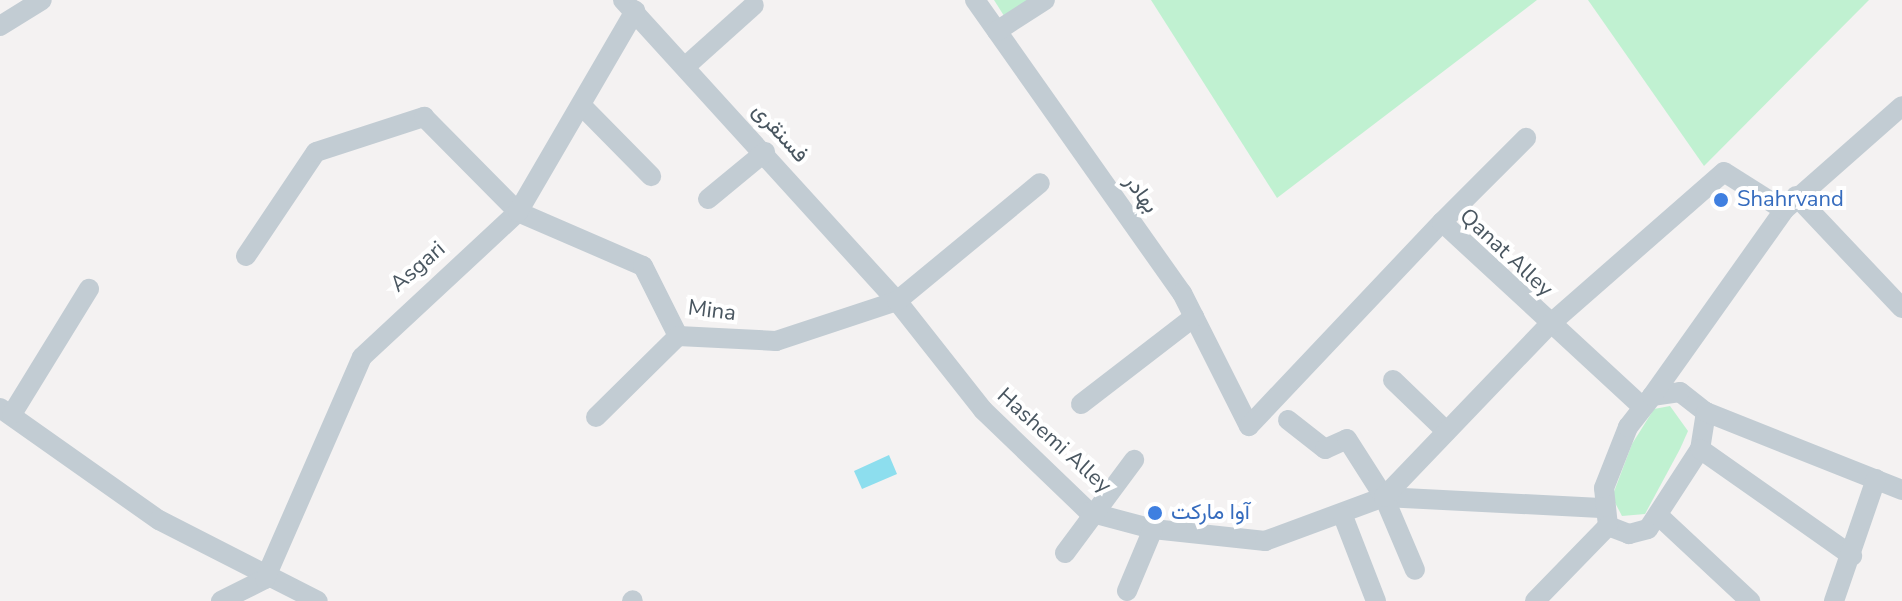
<!DOCTYPE html>
<meta charset="utf-8">
<style>
body{margin:0}
#map{position:relative;width:1902px;height:601px;overflow:hidden;background:#f4f2f2;font-family:"Nunito Sans",Vazirmatn,sans-serif}
div>[style]{position:absolute}
.green>*{inset:0;background:#c0f1d1}
.water>*{inset:0;background:#8ddeee}
.street>*{height:20px;margin:-10px;padding:0 10px;transform-origin:10px;border-radius:10px;background:#c2ccd3}
.dots>*{width:22px;height:22px;translate:-50% -50%;box-sizing:border-box;border:4px solid #fff;border-radius:50%}
span{translate:-50% -50%;white-space:nowrap;text-align:center;line-height:1.15;-webkit-text-stroke:8px #fff;paint-order:stroke}
.street-label{font-size:22px;color:#495660}
.shop-label{font-size:22px;color:#366cbe}
.left{translate:0 -50%;text-align:left}
</style>
<div id="map">
<div class="green">
<div style="clip-path:polygon(994px 0,1037px 0,1006px 19px)"></div>
<div style="clip-path:polygon(1151px 0,1537px 0,1277px 198px)"></div>
<div style="clip-path:polygon(1588px 0,1869px 0,1704px 166px)"></div>
<div style="clip-path:polygon(1670px 406px,1688px 431px,1680px 449px,1645px 514px,1622px 516px,1612px 497px,1632px 444px,1654px 409px)"></div>
</div>
<div class="water">
<div style="clip-path:polygon(889px 455px,897px 474px,862px 489px,854px 471px)"></div>
</div>
<div class="street">
<div style="left:623px;top:0;width:407px;rotate:47.7deg"></div>
<div style="left:897px;top:301px;width:139px;rotate:51.7deg"></div>
<div style="left:983px;top:410px;width:147px;rotate:43.9deg"></div>
<div style="left:1089px;top:512px;width:66px;rotate:14.9deg"></div>
<div style="left:1153px;top:529px;width:113px;rotate:6.1deg"></div>
<div style="left:1265px;top:541px;width:127px;rotate:-20.3deg"></div>
<div style="left:1384px;top:497px;width:217px;rotate:2.9deg"></div>
<div style="left:975px;top:0;width:359px;rotate:54.8deg"></div>
<div style="left:1182px;top:293px;width:149px;rotate:63.3deg"></div>
<div style="left:1249px;top:426px;width:281px;rotate:-46.6deg"></div>
<div style="left:1442px;top:222px;width:270px;rotate:42.7deg"></div>
<div style="left:0;top:26px;width:49px;rotate:-31.8deg"></div>
<div style="left:997px;top:31px;width:57px;rotate:-32.9deg"></div>
<div style="left:686px;top:66px;width:91px;rotate:-41.9deg"></div>
<div style="left:581px;top:105px;width:100px;rotate:45.4deg"></div>
<div style="left:1796px;top:196px;width:154px;rotate:46.6deg"></div>
<div style="left:708px;top:199px;width:74px;rotate:-39.5deg"></div>
<div style="left:1442px;top:222px;width:119px;rotate:-45deg"></div>
<div style="left:246px;top:256px;width:125px;rotate:-56.1deg"></div>
<div style="left:316px;top:152px;width:114px;rotate:-18deg"></div>
<div style="left:424px;top:117px;width:134px;rotate:45.3deg"></div>
<div style="left:518px;top:212px;width:136px;rotate:23.4deg"></div>
<div style="left:643px;top:266px;width:78px;rotate:63.4deg"></div>
<div style="left:678px;top:336px;width:98px;rotate:2.9deg"></div>
<div style="left:776px;top:341px;width:127px;rotate:-18.3deg"></div>
<div style="left:897px;top:301px;width:185px;rotate:-39.5deg"></div>
<div style="left:1393px;top:380px;width:74px;rotate:43.9deg"></div>
<div style="left:1680px;top:392px;width:33px;rotate:38deg"></div>
<div style="left:1706px;top:412px;width:37px;rotate:99deg"></div>
<div style="left:1700px;top:449px;width:95px;rotate:123deg"></div>
<div style="left:1648px;top:529px;width:20px;rotate:165deg"></div>
<div style="left:1629px;top:534px;width:22px;rotate:-159deg"></div>
<div style="left:1608px;top:526px;width:38px;rotate:-96deg"></div>
<div style="left:1604px;top:488px;width:66px;rotate:-68.5deg"></div>
<div style="left:1628px;top:427px;width:39px;rotate:-52deg"></div>
<div style="left:1652px;top:396px;width:28px;rotate:-8deg"></div>
<div style="left:1652px;top:396px;width:228px;rotate:-54.6deg"></div>
<div style="left:1784px;top:210px;width:157px;rotate:-41.4deg"></div>
<div style="left:1081px;top:404px;width:143px;rotate:-37.6deg"></div>
<div style="left:0;top:408px;width:194px;rotate:35.2deg"></div>
<div style="left:159px;top:520px;width:178px;rotate:27deg"></div>
<div style="left:1706px;top:412px;width:211px;rotate:21.7deg"></div>
<div style="left:12px;top:414px;width:147px;rotate:-58.4deg"></div>
<div style="left:596px;top:417px;width:115px;rotate:-44.6deg"></div>
<div style="left:1288px;top:420px;width:47px;rotate:38.1deg"></div>
<div style="left:1325px;top:449px;width:24px;rotate:-24deg"></div>
<div style="left:1347px;top:439px;width:69px;rotate:57.5deg"></div>
<div style="left:1384px;top:497px;width:79px;rotate:67deg"></div>
<div style="left:1700px;top:449px;width:186px;rotate:35.1deg"></div>
<div style="left:1384px;top:497px;width:238px;rotate:-46.2deg"></div>
<div style="left:1549px;top:325px;width:232px;rotate:-41.2deg"></div>
<div style="left:1724px;top:172px;width:71px;rotate:32.3deg"></div>
<div style="left:1343px;top:516px;width:91px;rotate:68.8deg"></div>
<div style="left:1659px;top:516px;width:125px;rotate:43deg"></div>
<div style="left:1065px;top:553px;width:116px;rotate:-53.4deg"></div>
<div style="left:1127px;top:591px;width:67px;rotate:-67.2deg"></div>
<div style="left:221px;top:601px;width:49px;rotate:-26.6deg"></div>
<div style="left:265px;top:579px;width:242px;rotate:-66.4deg"></div>
<div style="left:362px;top:357px;width:213px;rotate:-42.9deg"></div>
<div style="left:518px;top:212px;width:233px;rotate:-59.8deg"></div>
<div style="left:632px;top:601px;width:1px;rotate:-45deg"></div>
<div style="left:1535px;top:601px;width:105px;rotate:-45.8deg"></div>
<div style="left:1834px;top:601px;width:129px;rotate:-71deg"></div>
</div>
<div class="dots">
<div style="left:1721px;top:200px;background:#3f7fe0"></div>
<div style="left:1155px;top:513px;background:#3f7fe0"></div>
</div>
<div class="street-label">
<span style="left:780px;top:133px;rotate:48deg">فسنقری</span>
<span style="left:1141px;top:194px;rotate:55deg">بهادر</span>
<span style="left:1506px;top:253px;rotate:43deg">Qanat Alley</span>
<span style="left:418px;top:267px;rotate:-41deg">Asgari</span>
<span style="left:712px;top:311px;rotate:7deg">Mina</span>
<span style="left:1054px;top:441px;rotate:42deg">Hashemi Alley</span>
</div>
<div class="shop-label">
<span class="left" style="left:1737px;top:200px">Shahrvand</span>
<span class="left" style="left:1171px;top:513px">آوا مارکت</span>
</div>
</div>
